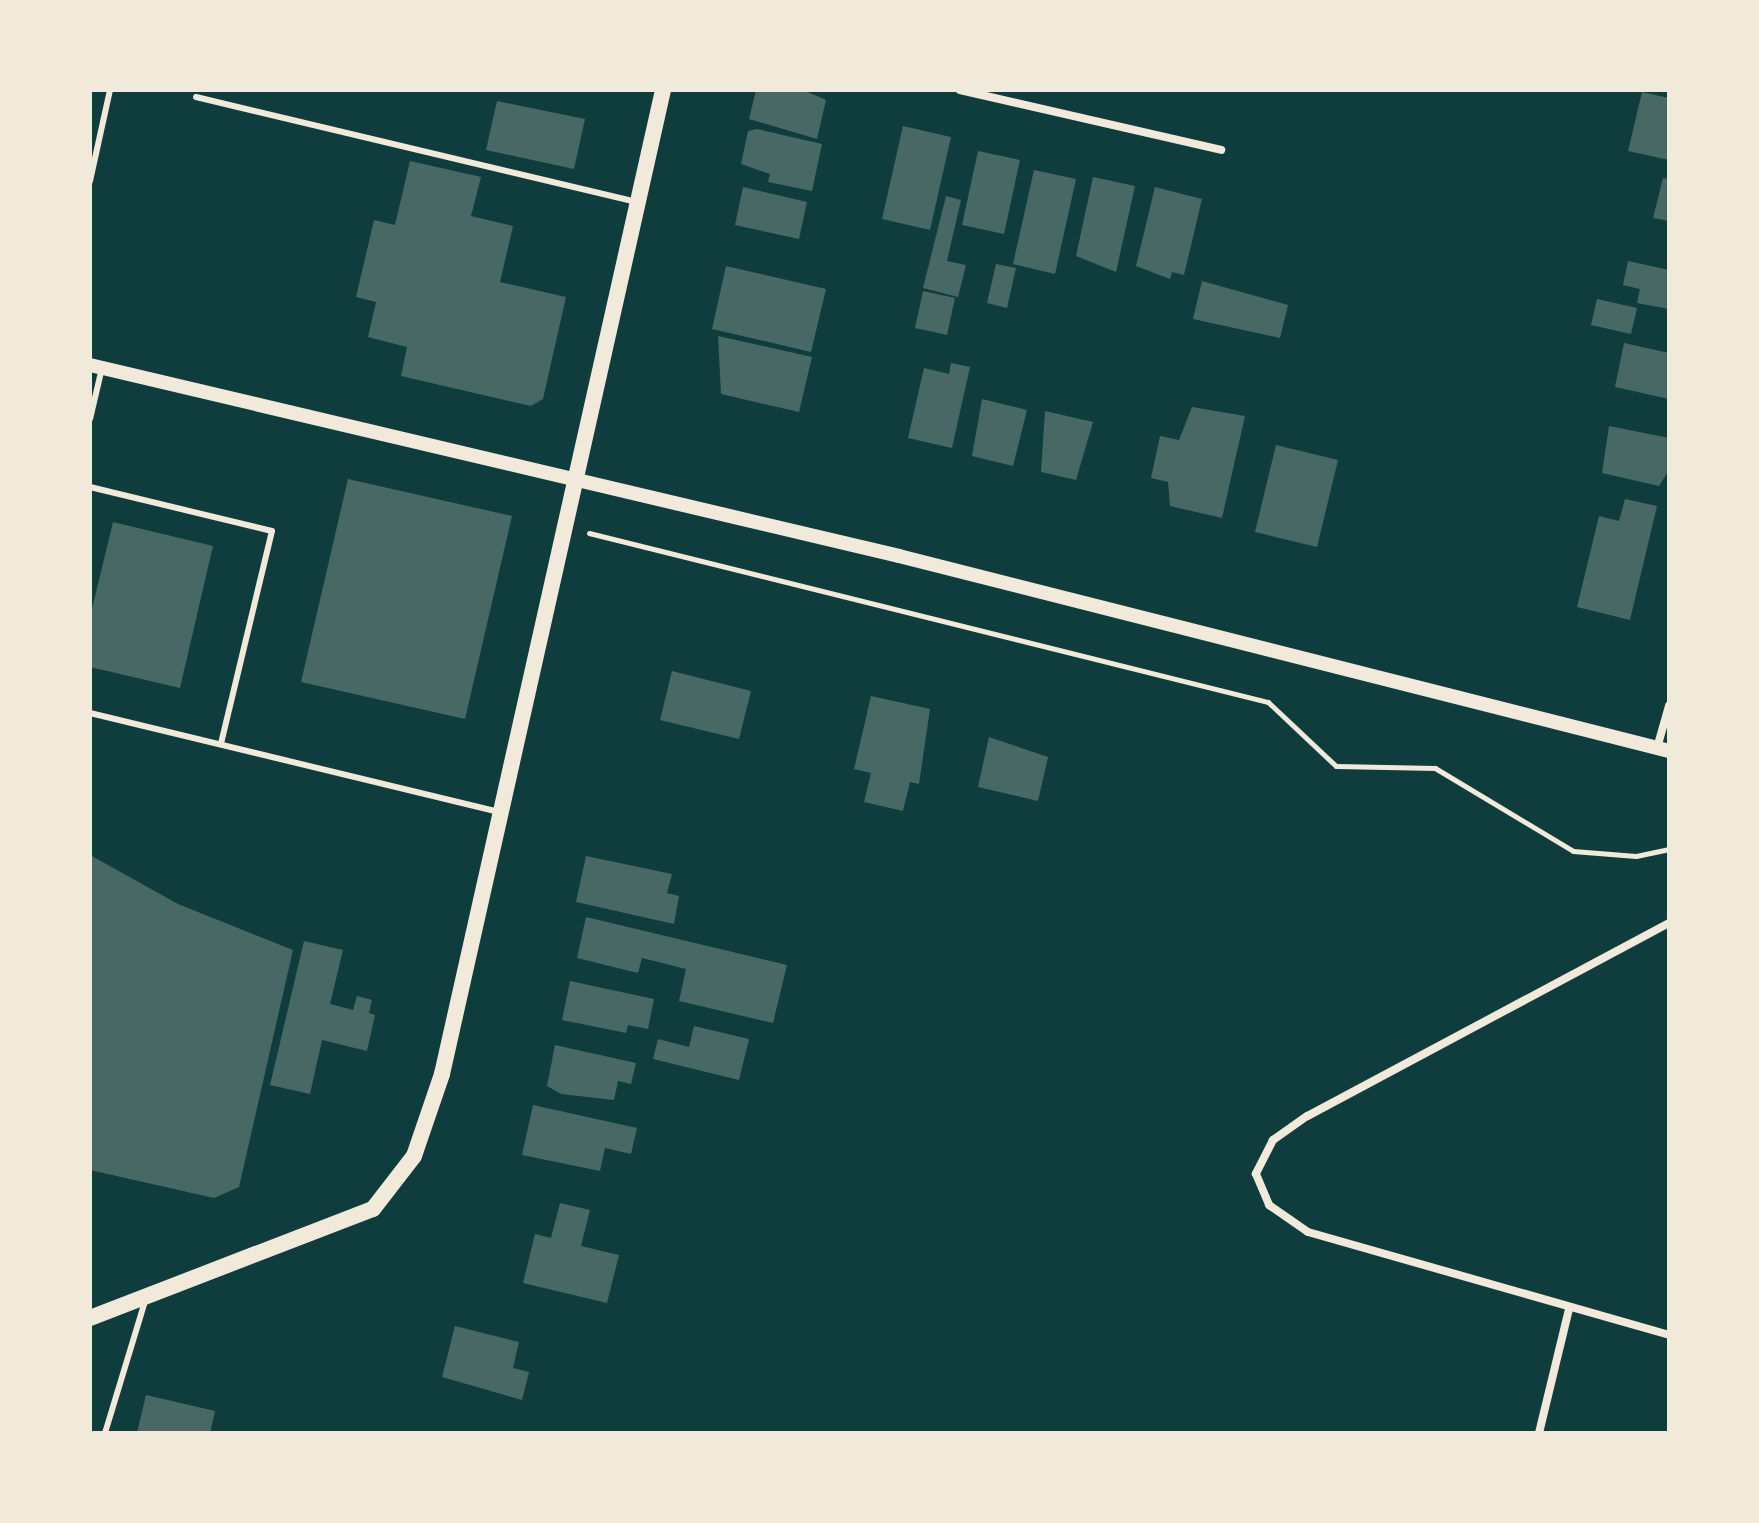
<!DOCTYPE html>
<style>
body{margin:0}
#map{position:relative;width:1759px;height:1523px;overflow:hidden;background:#0f3d3e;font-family:"Libre Baskerville",serif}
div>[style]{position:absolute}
.building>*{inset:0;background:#486865}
.path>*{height:5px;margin:-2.5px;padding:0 2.5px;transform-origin:2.5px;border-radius:2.5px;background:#f1e9da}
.service>*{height:6px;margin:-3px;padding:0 3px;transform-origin:3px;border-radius:3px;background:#f1e9da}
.minor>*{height:8px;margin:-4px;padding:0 4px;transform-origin:4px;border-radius:4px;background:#f1e9da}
.tertiary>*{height:14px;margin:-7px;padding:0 7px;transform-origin:7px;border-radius:7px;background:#f1e9da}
.secondary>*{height:16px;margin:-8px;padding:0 8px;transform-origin:8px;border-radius:8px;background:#f1e9da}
span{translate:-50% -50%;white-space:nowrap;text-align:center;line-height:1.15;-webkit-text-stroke:8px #f1e9da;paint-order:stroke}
.frame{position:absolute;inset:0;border:92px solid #f1e9da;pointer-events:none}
</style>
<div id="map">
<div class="building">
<div style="clip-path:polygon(756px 90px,803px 90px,826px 100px,817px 139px,749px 119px)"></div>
<div style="clip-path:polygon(1642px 92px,1669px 98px,1669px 160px,1628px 151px)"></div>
<div style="clip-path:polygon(497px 101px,585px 119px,574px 169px,486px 150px)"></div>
<div style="clip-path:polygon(903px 126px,951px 137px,930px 230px,882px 219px)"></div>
<div style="clip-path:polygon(757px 129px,822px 144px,812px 191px,768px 182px,770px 174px,741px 164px,748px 131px)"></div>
<div style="clip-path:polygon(978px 151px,1020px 160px,1004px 234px,962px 225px)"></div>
<div style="clip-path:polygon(410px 161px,481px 177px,471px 216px,513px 226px,500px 282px,566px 297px,543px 399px,531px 406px,401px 376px,407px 347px,368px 337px,376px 302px,356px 297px,374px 220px,395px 225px)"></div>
<div style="clip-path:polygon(1034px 170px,1076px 179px,1055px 274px,1013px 264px)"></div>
<div style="clip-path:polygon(1093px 177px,1135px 186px,1116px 272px,1076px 256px)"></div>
<div style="clip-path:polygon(1663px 178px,1669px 179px,1669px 221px,1653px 218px)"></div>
<div style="clip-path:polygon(743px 187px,807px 202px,799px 239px,735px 225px)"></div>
<div style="clip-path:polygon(1155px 187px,1202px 199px,1184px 275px,1172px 272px,1170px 279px,1136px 266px)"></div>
<div style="clip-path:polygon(946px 196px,961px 200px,947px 261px,966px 265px,958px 297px,923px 288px)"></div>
<div style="clip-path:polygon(1628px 261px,1669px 270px,1669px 309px,1637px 303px,1640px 289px,1623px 285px)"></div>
<div style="clip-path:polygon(996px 264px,1016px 268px,1007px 308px,987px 303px)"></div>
<div style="clip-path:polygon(726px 266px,826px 289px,811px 352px,712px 329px)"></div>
<div style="clip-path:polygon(1202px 281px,1288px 305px,1280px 338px,1193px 319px)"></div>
<div style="clip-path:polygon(923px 291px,955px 298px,947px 335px,915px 328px)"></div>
<div style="clip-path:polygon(1597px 299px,1637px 308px,1631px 334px,1591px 325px)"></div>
<div style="clip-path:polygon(718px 336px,812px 357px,799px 412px,721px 394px)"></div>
<div style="clip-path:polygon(1624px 343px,1669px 353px,1669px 399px,1615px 387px)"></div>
<div style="clip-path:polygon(951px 363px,970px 367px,952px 448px,908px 438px,924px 368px,949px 374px)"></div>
<div style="clip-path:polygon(982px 399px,1027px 410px,1013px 466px,972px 456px)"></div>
<div style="clip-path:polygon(1192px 407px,1245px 416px,1222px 518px,1170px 506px,1168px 482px,1151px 478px,1160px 436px,1179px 440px)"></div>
<div style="clip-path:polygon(1045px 411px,1093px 422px,1076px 480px,1041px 472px)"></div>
<div style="clip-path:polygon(1609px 426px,1669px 438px,1669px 470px,1659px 486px,1602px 473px)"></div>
<div style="clip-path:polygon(1276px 445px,1338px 460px,1317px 547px,1255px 532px)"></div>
<div style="clip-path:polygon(348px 479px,512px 516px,465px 719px,301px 682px)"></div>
<div style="clip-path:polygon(1625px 499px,1657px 506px,1630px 620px,1577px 607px,1599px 516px,1619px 521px)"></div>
<div style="clip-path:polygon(113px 522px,213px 546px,180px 688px,90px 667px,90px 617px)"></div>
<div style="clip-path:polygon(672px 671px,751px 691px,739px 739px,660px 720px)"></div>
<div style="clip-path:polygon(871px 696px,930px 709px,919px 784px,910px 782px,903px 811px,864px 802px,871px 773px,854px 769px)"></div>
<div style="clip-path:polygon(989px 737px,1048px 757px,1038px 801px,978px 787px)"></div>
<div style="clip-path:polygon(90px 855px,178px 904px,293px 950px,239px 1187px,214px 1198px,90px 1170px)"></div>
<div style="clip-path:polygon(586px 856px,672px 874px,667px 893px,679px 896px,674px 924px,576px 902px)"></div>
<div style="clip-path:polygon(586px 917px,787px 965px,773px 1023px,679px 1001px,686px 969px,642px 958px,638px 973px,577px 958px)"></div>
<div style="clip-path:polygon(304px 941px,343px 950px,330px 1004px,353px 1010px,357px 996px,372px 1000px,369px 1013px,375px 1015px,367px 1051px,322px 1040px,310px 1094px,270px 1085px)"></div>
<div style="clip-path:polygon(570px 981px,654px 999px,648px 1029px,628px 1025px,626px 1033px,562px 1020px)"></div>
<div style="clip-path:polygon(694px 1026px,749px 1039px,739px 1080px,653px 1059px,658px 1039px,689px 1047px)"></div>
<div style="clip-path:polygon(555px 1045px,636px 1063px,631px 1084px,618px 1081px,614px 1100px,561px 1094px,547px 1086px)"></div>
<div style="clip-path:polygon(533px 1105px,637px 1128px,631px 1154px,605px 1148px,600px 1171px,522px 1155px)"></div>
<div style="clip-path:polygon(560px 1203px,590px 1210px,581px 1246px,619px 1255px,607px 1303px,523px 1283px,535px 1234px,551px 1238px)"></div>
<div style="clip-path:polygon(455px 1326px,519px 1342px,513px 1368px,529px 1372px,522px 1400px,442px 1377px)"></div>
<div style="clip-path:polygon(146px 1395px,215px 1411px,210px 1433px,137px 1433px)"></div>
</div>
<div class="path">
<div style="left:589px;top:533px;width:700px;rotate:13.98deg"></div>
<div style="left:1268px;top:702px;width:93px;rotate:43.3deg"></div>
<div style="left:1336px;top:766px;width:99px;rotate:1.2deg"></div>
<div style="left:1435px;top:768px;width:161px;rotate:31deg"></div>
<div style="left:1573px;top:851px;width:63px;rotate:4.5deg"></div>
<div style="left:1636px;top:856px;width:34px;rotate:-12deg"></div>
</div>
<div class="service">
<div style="left:196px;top:97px;width:452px;rotate:13.4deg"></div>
<div style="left:90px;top:181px;width:93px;rotate:-77.6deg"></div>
<div style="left:90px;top:419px;width:52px;rotate:-76.8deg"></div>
<div style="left:90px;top:487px;width:187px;rotate:13.6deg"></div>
<div style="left:272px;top:531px;width:219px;rotate:103.5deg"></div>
<div style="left:90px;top:713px;width:422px;rotate:13.6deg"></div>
<div style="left:105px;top:1433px;width:138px;rotate:-73.1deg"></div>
</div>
<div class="minor">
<div style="left:960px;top:90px;width:268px;rotate:12.9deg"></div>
<div style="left:1657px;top:748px;width:44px;rotate:-74.1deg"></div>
<div style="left:1669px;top:923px;width:410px;rotate:151.9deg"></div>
<div style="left:1307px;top:1116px;width:42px;rotate:144.8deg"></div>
<div style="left:1273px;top:1140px;width:38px;rotate:117deg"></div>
<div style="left:1256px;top:1174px;width:34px;rotate:67deg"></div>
<div style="left:1269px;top:1205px;width:47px;rotate:34.7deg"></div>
<div style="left:1308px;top:1232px;width:375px;rotate:15.9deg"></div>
<div style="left:1539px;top:1433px;width:128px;rotate:-76.4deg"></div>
</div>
<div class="tertiary">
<div style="left:90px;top:365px;width:831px;rotate:13.28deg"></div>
<div style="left:899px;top:556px;width:794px;rotate:14.21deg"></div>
</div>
<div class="secondary">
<div style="left:90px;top:1318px;width:303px;rotate:-21.1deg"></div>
<div style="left:373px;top:1209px;width:67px;rotate:-52.3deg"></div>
<div style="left:414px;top:1156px;width:87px;rotate:-71.1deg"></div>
<div style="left:442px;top:1074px;width:1009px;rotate:-77.34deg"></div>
</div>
<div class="frame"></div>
</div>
